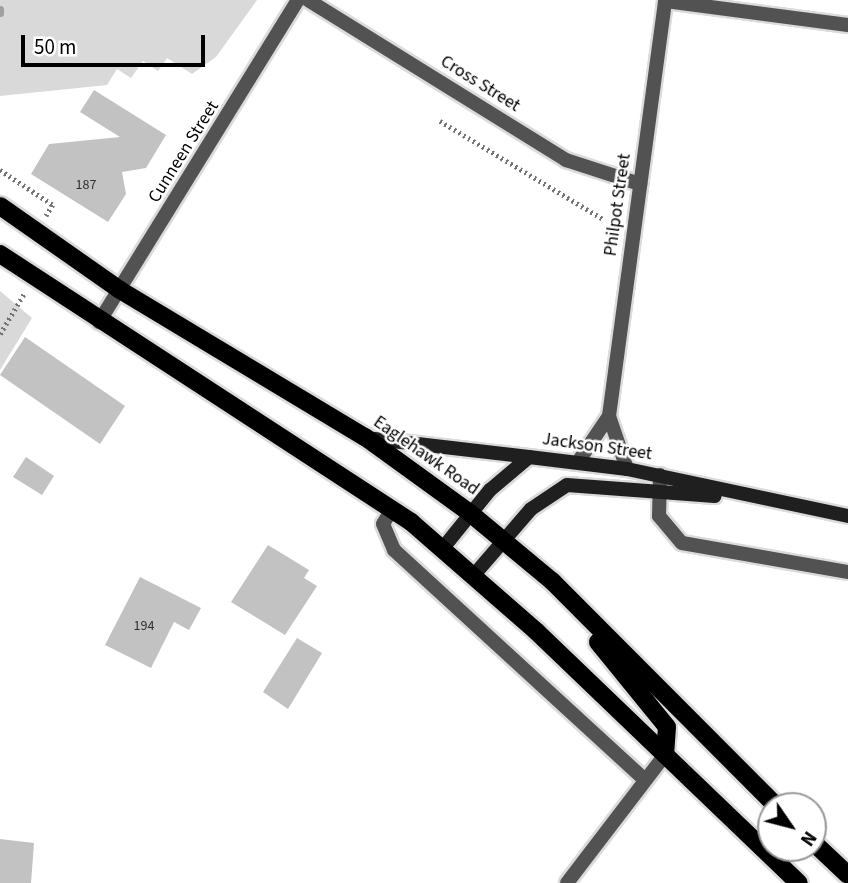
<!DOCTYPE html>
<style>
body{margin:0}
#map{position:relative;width:848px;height:883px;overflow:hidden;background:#fff;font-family:"Source Sans 3",sans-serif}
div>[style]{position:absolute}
.green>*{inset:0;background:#d9d9d9}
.stream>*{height:7px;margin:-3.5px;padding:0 3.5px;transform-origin:3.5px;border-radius:3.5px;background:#a0a0a0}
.building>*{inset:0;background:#c2c2c2}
.path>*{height:4.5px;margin-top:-2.25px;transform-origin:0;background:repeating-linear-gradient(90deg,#747474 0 2px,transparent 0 5.5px)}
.roads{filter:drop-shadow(2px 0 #dbdbdb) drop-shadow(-2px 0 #dbdbdb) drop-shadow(0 2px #dbdbdb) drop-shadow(0 -2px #dbdbdb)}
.street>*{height:14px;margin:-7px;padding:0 7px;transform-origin:7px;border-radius:7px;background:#525252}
.secondary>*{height:14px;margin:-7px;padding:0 7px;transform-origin:7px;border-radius:7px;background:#1f1f1f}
.primary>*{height:18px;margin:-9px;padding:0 9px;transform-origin:9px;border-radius:9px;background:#000}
span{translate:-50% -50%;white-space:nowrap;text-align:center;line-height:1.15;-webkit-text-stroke:5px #fff;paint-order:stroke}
.number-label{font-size:14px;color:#303030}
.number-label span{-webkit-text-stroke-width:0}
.street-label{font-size:18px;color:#000}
.north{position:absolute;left:757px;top:792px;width:70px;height:70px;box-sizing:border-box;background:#fff;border:2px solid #999;border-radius:50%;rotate:125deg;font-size:19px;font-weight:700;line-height:28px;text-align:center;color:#000}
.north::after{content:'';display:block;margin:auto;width:24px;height:32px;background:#000;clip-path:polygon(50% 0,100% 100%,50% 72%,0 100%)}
.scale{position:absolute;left:21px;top:35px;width:184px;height:32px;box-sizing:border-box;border:4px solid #000;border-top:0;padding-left:9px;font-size:21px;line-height:24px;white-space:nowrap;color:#000;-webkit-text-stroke:5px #fff;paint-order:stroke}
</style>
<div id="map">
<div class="green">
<div style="clip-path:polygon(0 0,257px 0,216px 57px,192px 74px,167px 58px,158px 71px,143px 61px,131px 78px,117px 69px,107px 85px,0 96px)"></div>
<div style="clip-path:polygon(0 291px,32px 318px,0 370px)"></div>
</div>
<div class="stream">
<div style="left:0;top:9px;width:4px;rotate:90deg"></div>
</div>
<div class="building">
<div style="clip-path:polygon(94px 90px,166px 135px,146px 168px,122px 172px,126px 194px,108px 222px,31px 174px,49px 144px,120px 137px,80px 112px)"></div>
<div style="clip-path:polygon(25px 337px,125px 406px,100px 444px,0 375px)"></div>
<div style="clip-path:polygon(26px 457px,54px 476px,42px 495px,13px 477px)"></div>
<div style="clip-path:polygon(268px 545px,309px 570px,304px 578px,317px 586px,285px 635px,231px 602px)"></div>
<div style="clip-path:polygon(140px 577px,201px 608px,189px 630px,174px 622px,151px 668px,105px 645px)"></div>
<div style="clip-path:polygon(297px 638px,322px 653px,288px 709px,263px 692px)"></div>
<div style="clip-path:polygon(0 839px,34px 843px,31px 883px,0 883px)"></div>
</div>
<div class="path">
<div style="left:440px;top:121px;width:190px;rotate:31deg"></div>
<div style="left:0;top:170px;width:64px;rotate:33.4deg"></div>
<div style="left:53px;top:205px;width:13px;rotate:122deg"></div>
<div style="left:0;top:334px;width:49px;rotate:-59.2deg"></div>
</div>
<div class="roads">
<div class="street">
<div style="left:308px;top:0;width:304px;rotate:31.8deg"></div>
<div style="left:566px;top:160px;width:78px;rotate:18deg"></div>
<div style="left:665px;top:1px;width:185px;rotate:7.5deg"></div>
<div style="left:99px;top:322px;width:379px;rotate:-58.3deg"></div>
<div style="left:609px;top:416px;width:56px;rotate:71.2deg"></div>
<div style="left:578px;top:462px;width:55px;rotate:-56deg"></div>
<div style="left:609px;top:416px;width:420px;rotate:-82.3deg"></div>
<div style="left:660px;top:475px;width:41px;rotate:91.4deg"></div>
<div style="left:659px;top:516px;width:35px;rotate:50deg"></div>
<div style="left:682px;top:543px;width:169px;rotate:9.9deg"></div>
<div style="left:392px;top:509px;width:17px;rotate:121deg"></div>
<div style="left:383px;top:524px;width:28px;rotate:67deg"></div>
<div style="left:394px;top:550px;width:339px;rotate:42.5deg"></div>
<div style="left:567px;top:883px;width:161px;rotate:-52.6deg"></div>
</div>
<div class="secondary">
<div style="left:366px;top:438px;width:164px;rotate:6.6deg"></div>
<div style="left:443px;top:548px;width:75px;rotate:-51deg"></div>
<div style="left:490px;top:490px;width:51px;rotate:-40.2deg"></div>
<div style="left:529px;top:457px;width:99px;rotate:7deg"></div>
<div style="left:627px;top:469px;width:226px;rotate:12deg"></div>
<div style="left:474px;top:575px;width:87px;rotate:-49.2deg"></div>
<div style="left:531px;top:509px;width:43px;rotate:-33.7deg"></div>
<div style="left:567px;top:485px;width:148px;rotate:4.3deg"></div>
</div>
<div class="primary">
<div style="left:0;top:206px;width:146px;rotate:35deg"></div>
<div style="left:120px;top:290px;width:286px;rotate:31deg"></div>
<div style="left:365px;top:437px;width:130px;rotate:35.9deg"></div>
<div style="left:470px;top:513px;width:107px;rotate:39.7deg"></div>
<div style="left:552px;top:581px;width:317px;rotate:45.1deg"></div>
<div style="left:0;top:254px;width:491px;rotate:33.1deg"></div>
<div style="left:411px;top:522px;width:166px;rotate:41.1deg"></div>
<div style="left:536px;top:631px;width:364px;rotate:43.8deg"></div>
<div style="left:598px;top:642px;width:109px;rotate:50.9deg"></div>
<div style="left:667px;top:727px;width:28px;rotate:94deg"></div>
<div style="left:813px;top:842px;width:48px;rotate:43.3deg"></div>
</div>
</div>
<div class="number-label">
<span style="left:86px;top:185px">187</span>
<span style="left:144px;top:626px">194</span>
</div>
<div class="street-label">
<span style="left:480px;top:84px;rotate:32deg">Cross Street</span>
<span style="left:184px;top:152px;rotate:-58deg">Cunneen Street</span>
<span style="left:618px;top:205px;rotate:-82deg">Philpot Street</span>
<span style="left:597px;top:447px;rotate:8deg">Jackson Street</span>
<span style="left:426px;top:456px;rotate:35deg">Eaglehawk Road</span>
</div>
<div class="north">N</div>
<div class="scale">50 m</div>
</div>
